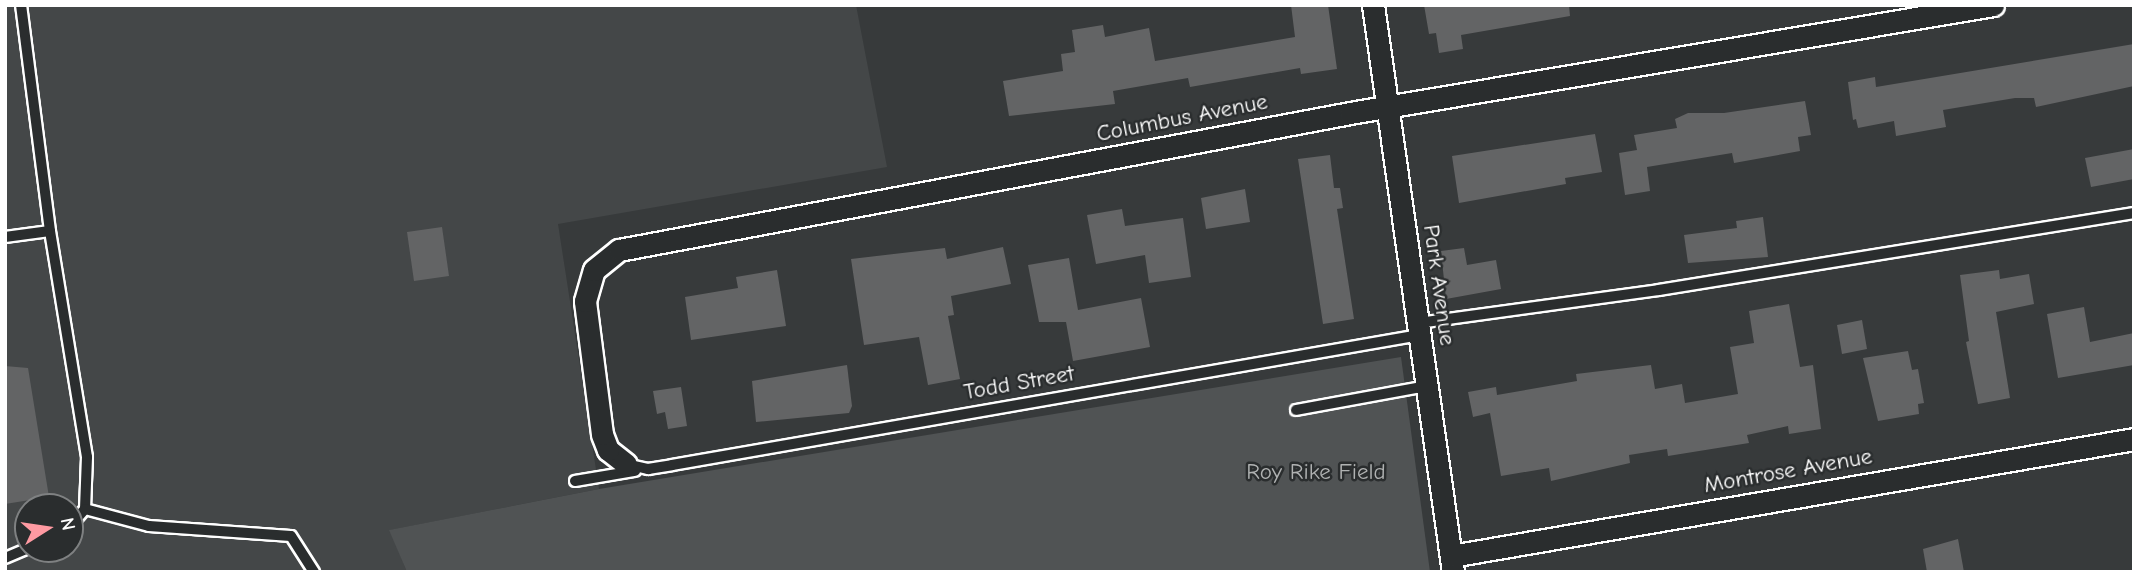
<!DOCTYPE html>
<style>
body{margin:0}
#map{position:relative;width:2139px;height:577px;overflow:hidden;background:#373a3b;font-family:"Comic Neue",sans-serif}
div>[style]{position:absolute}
.built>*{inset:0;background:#444748}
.green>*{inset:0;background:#505354}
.building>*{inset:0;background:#636465}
.roads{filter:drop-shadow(2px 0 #fff) drop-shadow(-2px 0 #fff) drop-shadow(0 2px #fff) drop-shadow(0 -2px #fff)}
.lane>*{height:10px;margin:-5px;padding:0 5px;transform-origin:5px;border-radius:5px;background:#2a2d2e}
.street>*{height:21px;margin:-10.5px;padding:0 10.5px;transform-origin:10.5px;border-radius:10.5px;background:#2a2d2e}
span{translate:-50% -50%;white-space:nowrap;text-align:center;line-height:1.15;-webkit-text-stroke:5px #2a2d2e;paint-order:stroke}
.street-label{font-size:23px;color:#fff}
.park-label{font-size:23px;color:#b0b2b2}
.frame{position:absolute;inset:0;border:7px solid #fff;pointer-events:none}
.north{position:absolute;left:14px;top:493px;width:70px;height:70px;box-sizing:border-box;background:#2a2d2e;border:2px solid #7f8182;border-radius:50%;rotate:78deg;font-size:19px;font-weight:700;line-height:28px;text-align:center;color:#fff}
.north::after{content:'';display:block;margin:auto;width:24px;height:32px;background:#ff9aa2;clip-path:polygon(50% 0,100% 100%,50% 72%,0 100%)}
</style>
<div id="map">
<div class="built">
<div style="clip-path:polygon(evenodd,5px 5px,856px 5px,887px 167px,558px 224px,599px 489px,390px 530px,407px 572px,5px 572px,5px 5px,28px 507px,70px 507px,70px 549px,28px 549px,28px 507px)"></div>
</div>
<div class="green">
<div style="clip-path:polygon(1401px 357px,1430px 572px,407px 572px,389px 530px,599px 489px)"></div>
</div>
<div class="building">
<div style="clip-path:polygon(1291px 5px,1328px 5px,1337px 69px,1301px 74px,1300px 68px,1190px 87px,1188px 78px,1113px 91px,1115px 104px,1009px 116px,1003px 81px,1063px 71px,1061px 54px,1075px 52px,1072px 30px,1103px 25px,1105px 37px,1149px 28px,1155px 61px,1295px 37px)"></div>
<div style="clip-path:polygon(1424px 5px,1569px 5px,1570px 16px,1461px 35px,1463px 49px,1439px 53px,1436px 33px,1429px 34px)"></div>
<div style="clip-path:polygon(2134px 44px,2134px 86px,2036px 107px,2034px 98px,2015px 98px,1943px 110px,1946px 127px,1896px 136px,1894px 121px,1858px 128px,1856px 119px,1853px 120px,1848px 82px,1875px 77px,1876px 87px)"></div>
<div style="clip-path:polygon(1805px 101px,1811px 135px,1798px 137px,1800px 151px,1734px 163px,1732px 153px,1647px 167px,1650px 191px,1625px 195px,1619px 153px,1637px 150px,1634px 135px,1677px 128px,1675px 119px,1688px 113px,1724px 113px)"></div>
<div style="clip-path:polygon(1595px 134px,1602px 172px,1565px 178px,1566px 184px,1459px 203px,1452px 156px)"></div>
<div style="clip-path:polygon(2134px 149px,2134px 179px,2091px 187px,2085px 158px)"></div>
<div style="clip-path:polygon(1330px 155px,1334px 188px,1340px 188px,1343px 208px,1337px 209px,1354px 319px,1323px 324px,1298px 159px)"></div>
<div style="clip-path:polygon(1245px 189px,1250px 222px,1206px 229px,1201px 198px)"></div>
<div style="clip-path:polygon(1122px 209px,1125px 226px,1183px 218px,1191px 277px,1149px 283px,1145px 255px,1096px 264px,1087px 215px)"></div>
<div style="clip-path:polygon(1763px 217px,1768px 257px,1688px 263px,1684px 235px,1737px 228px,1736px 221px)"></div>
<div style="clip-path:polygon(442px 227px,449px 276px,414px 281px,407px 232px)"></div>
<div style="clip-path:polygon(1003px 247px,1011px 284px,951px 296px,954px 315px,948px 316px,960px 379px,928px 385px,919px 337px,864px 345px,851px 259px,945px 248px,947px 259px)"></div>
<div style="clip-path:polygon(1464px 248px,1467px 265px,1496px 260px,1501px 289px,1446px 299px,1441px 251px)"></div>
<div style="clip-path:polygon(1069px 258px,1078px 310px,1141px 298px,1150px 347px,1073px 361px,1066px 322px,1039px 322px,1028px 265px)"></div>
<div style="clip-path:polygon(777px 270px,786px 326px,691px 340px,685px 297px,738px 288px,736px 277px)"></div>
<div style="clip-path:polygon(1999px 270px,2000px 279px,2029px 274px,2034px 304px,1996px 312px,2010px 398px,1978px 404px,1966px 342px,1969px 341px,1960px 275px)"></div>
<div style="clip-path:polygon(1789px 304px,1800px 367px,1813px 365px,1821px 429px,1789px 434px,1788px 426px,1747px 435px,1749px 443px,1668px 456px,1667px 449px,1629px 455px,1630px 463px,1551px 481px,1549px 468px,1501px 476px,1490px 413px,1473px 417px,1468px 392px,1496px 387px,1497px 395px,1577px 381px,1576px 374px,1651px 365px,1655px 389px,1682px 384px,1685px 403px,1738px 394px,1730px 347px,1754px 343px,1749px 311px)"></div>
<div style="clip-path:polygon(2084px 307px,2090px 342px,2134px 333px,2134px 365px,2058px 378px,2047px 314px)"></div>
<div style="clip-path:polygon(1862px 320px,1867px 349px,1842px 354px,1837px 325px)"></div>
<div style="clip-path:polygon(1908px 351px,1912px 370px,1918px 369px,1924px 403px,1918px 404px,1919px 414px,1878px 421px,1863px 358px)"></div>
<div style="clip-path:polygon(847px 365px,852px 406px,849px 413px,756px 422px,752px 381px)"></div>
<div style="clip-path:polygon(5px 366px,28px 368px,49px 497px,5px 504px)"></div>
<div style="clip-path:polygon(681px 387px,687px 426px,668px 429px,665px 412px,657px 414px,653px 391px)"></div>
<div style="clip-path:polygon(1958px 539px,1964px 572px,1927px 572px,1923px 549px)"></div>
</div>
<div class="roads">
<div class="lane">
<div style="left:50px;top:231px;width:229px;rotate:80.7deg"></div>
<div style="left:87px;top:457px;width:52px;rotate:92.2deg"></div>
<div style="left:85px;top:509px;width:23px;rotate:131deg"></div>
<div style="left:5px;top:237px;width:45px;rotate:-7.6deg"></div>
<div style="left:50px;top:231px;width:228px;rotate:-97.3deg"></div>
<div style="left:1418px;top:323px;width:243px;rotate:-7.8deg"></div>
<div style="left:1659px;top:290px;width:481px;rotate:-9.2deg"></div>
<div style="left:1296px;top:410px;width:133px;rotate:-10.4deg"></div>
<div style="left:626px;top:464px;width:23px;rotate:13deg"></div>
<div style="left:648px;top:469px;width:24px;rotate:-9deg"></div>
<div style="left:672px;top:465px;width:759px;rotate:-9.86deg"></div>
<div style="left:575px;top:481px;width:61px;rotate:-9.5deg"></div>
<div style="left:85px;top:509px;width:66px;rotate:14.9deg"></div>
<div style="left:149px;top:526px;width:142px;rotate:4deg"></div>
<div style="left:291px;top:536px;width:43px;rotate:57.4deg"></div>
<div style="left:5px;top:558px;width:25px;rotate:-23deg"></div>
</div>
<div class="street">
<div style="left:1373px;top:5px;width:573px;rotate:81.97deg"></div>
<div style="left:626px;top:464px;width:23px;rotate:-142deg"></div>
<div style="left:608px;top:450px;width:17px;rotate:-111deg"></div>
<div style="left:602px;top:434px;width:134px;rotate:-97.3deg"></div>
<div style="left:585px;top:301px;width:32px;rotate:-74deg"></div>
<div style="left:594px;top:270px;width:32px;rotate:-39deg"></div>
<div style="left:619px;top:250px;width:744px;rotate:-10.61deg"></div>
<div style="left:1350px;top:113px;width:652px;rotate:-9.53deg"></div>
<div style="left:1451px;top:556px;width:693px;rotate:-9.72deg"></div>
</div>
</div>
<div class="street-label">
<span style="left:1182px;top:118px;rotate:-11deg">Columbus Avenue</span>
<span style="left:1439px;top:285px;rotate:82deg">Park Avenue</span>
<span style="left:1019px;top:383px;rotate:-10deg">Todd Street</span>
<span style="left:1788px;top:471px;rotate:-10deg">Montrose Avenue</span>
</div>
<div class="park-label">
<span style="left:1316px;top:472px">Roy Rike Field</span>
</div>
<div class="frame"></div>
<div class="north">N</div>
</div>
